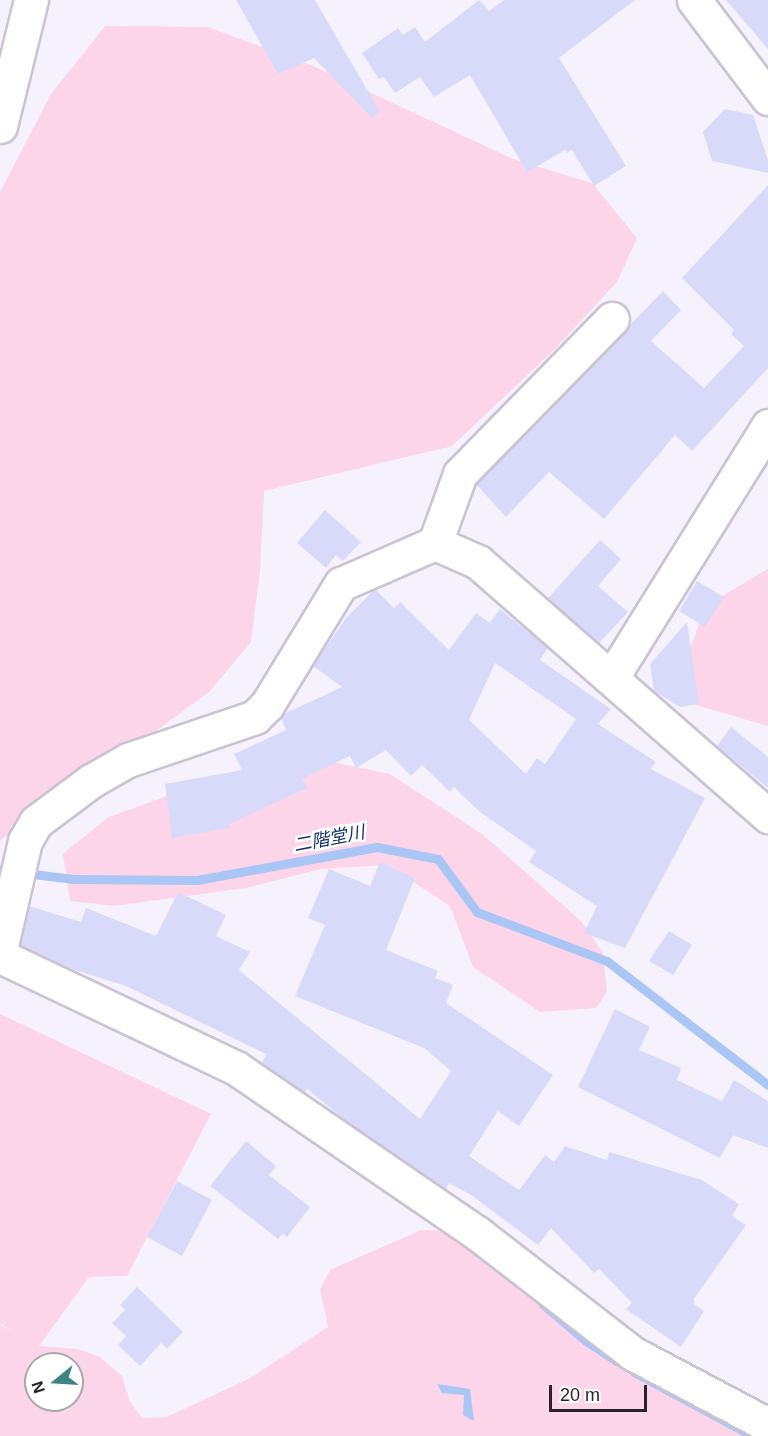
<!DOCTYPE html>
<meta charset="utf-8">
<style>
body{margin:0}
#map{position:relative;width:768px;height:1436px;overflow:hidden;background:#f6f2fd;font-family:Helvetica,"Noto Sans JP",sans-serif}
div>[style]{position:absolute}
.green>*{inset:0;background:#fcd6e8}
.water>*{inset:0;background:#a9c6f5}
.stream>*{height:9px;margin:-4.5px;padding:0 4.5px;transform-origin:4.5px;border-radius:4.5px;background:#a9c6f5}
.building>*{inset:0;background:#d8dafa}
.roads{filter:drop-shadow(2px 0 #cac3d4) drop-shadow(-2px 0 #cac3d4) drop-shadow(0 2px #cac3d4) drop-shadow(0 -2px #cac3d4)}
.minor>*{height:33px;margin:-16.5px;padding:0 16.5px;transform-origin:16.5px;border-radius:16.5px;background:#fff}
span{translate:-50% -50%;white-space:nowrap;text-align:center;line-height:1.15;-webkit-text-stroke:5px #fff;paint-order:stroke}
.water-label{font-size:18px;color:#0f3268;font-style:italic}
.north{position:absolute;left:24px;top:1352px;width:60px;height:60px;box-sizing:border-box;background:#fff;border:2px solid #a9a7aa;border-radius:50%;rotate:252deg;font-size:16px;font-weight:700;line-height:24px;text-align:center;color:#27242b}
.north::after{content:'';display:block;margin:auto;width:21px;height:27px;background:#3d8583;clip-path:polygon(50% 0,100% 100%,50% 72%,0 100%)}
.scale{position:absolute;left:549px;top:1385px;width:98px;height:27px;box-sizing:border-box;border:3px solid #27242b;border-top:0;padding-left:8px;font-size:18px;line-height:21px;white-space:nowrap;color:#27242b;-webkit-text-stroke:4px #fff;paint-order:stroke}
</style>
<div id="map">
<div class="green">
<div style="clip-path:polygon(105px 26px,208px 27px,311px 65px,513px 159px,592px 183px,637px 238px,617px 282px,554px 350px,452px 446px,264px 491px,260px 571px,251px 642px,209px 692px,145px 739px,80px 773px,0 841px,0 192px,51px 94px)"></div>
<div style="clip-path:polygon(768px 569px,768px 726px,689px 703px,687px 655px,707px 605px)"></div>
<div style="clip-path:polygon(333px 762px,390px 774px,482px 834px,581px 921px,603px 953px,607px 992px,596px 1008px,540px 1012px,473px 967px,450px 906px,387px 865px,321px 869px,246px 888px,114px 906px,70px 901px,63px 854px,107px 818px,232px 772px,269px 780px)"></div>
<div style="clip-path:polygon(evenodd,0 1014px,211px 1114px,127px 1276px,89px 1277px,39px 1346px,78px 1349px,100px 1357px,122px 1376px,129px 1400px,142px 1418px,167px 1417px,250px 1378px,328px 1327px,320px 1289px,330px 1270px,421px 1230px,464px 1231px,527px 1283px,560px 1324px,768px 1436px,0 1436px,0 1325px,12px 1331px,0 1323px,0 1014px,36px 1364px,72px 1364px,72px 1400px,36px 1400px,36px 1364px)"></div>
</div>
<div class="water">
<div style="clip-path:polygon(437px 1384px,470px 1389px,474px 1421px,463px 1415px,464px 1395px,442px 1393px)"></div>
</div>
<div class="stream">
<div style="left:0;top:870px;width:74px;rotate:7deg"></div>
<div style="left:73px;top:879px;width:124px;rotate:0.5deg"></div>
<div style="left:197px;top:880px;width:183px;rotate:-10.4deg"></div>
<div style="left:377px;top:847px;width:62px;rotate:11.1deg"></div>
<div style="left:438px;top:859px;width:66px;rotate:53.7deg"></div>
<div style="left:477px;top:912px;width:139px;rotate:20.7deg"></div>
<div style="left:607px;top:961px;width:203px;rotate:37.6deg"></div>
<div style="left:543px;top:1304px;width:57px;rotate:40.7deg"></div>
<div style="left:586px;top:1341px;width:37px;rotate:33deg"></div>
<div style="left:634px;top:1372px;width:135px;rotate:28.3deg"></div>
</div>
<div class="building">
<div style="clip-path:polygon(236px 0,315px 0,380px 112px,372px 118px,314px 58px,278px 74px)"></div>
<div style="clip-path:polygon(479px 0,489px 11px,504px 0,635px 0,559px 58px,626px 166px,594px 186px,572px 150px,567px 153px,565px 150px,527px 172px,470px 75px,434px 97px,420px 77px,395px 93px,384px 77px,379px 79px,362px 53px,398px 28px,403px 35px,415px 27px,425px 42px)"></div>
<div style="clip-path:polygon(726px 0,768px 0,768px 49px)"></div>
<div style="clip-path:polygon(725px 109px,753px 115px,768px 160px,768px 173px,712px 161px,703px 132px)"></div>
<div style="clip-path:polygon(768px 185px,768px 368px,692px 451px,675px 435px,604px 519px,549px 472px,506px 517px,476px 484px,663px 291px,681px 310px,651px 341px,704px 388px,744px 346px,731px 334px,734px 330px,682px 278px)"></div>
<div style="clip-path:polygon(325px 510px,361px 542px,343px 561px,336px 555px,326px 568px,297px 543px)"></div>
<div style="clip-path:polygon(600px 540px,621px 559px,598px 586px,628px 612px,599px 643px,548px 598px)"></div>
<div style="clip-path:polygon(697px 581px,724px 597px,705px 627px,679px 611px)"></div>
<div style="clip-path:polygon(evenodd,375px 589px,394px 608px,400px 602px,449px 650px,476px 613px,490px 623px,500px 609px,548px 648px,540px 660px,611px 709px,598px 724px,656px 762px,651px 769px,705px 798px,625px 948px,584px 933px,597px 906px,529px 862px,536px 851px,480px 812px,454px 787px,450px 792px,422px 765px,411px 776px,386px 750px,356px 768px,350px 756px,302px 779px,307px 788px,229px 824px,230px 828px,172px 838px,165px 784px,242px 770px,234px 754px,286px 730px,281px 718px,284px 714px,342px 687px,313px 666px,346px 618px,375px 589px,495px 663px,576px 719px,545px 764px,537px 758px,526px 774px,469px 720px,495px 663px)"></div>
<div style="clip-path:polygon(687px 622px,699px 704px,680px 707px,654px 691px,650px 664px)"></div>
<div style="clip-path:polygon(731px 727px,768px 757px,768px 788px,717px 746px)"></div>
<div style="clip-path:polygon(380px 862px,415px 878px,386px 950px,438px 971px,435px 978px,453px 985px,446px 1003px,553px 1075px,519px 1126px,498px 1111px,469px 1156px,519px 1190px,545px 1155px,554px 1162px,565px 1146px,607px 1160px,609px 1152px,702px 1180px,739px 1204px,732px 1216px,746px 1225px,694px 1299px,694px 1304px,704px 1311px,681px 1347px,626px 1309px,632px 1303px,599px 1269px,594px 1273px,551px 1228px,538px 1245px,471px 1195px,449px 1183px,446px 1189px,346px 1121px,307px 1089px,305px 1092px,262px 1063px,266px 1054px,126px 986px,72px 969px,20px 945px,29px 906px,81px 922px,86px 908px,156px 936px,178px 892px,226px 915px,216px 936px,250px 952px,239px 970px,420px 1119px,451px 1071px,424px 1048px,295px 996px,325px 925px,308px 918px,329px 869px,370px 886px)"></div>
<div style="clip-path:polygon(669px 931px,692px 945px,673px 975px,649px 961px)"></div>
<div style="clip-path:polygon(615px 1009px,650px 1027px,639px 1050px,681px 1068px,677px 1080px,722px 1101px,734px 1080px,768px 1101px,768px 1148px,733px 1135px,720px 1158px,578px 1087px)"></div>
<div style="clip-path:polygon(246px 1141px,276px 1166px,269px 1175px,310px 1207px,287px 1237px,283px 1233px,278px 1239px,210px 1186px)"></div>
<div style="clip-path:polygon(177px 1181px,212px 1200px,182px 1256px,147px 1237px)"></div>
<div style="clip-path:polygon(137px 1287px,183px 1332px,167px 1349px,161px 1343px,140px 1366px,118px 1345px,126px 1336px,112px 1323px,125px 1310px,120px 1305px)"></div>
</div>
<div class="roads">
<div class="minor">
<div style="left:694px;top:0;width:123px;rotate:52.9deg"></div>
<div style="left:0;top:126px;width:130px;rotate:-76.2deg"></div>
<div style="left:435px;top:543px;width:47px;rotate:23.8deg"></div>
<div style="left:478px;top:562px;width:386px;rotate:41.2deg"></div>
<div style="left:612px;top:677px;width:296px;rotate:-58.1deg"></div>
<div style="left:0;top:950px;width:112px;rotate:-77.1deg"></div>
<div style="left:25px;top:841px;width:22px;rotate:-60deg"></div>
<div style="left:36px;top:822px;width:69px;rotate:-36.7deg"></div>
<div style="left:91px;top:781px;width:43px;rotate:-29.6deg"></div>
<div style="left:128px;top:760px;width:134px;rotate:-18.7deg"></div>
<div style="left:255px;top:717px;width:17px;rotate:-45deg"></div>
<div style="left:267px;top:705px;width:142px;rotate:-58.6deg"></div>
<div style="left:341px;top:584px;width:103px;rotate:-23.6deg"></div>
<div style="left:435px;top:543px;width:73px;rotate:-70.1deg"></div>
<div style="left:460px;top:474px;width:217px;rotate:-45.6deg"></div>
<div style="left:0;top:956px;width:261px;rotate:25.4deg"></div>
<div style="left:236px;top:1068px;width:292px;rotate:34.4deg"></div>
<div style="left:477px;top:1233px;width:196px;rotate:37.7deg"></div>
<div style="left:632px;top:1353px;width:154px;rotate:27.9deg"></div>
</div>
</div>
<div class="water-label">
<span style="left:329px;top:839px;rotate:-11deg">二階堂川</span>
</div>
<div class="north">N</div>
<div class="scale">20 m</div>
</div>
